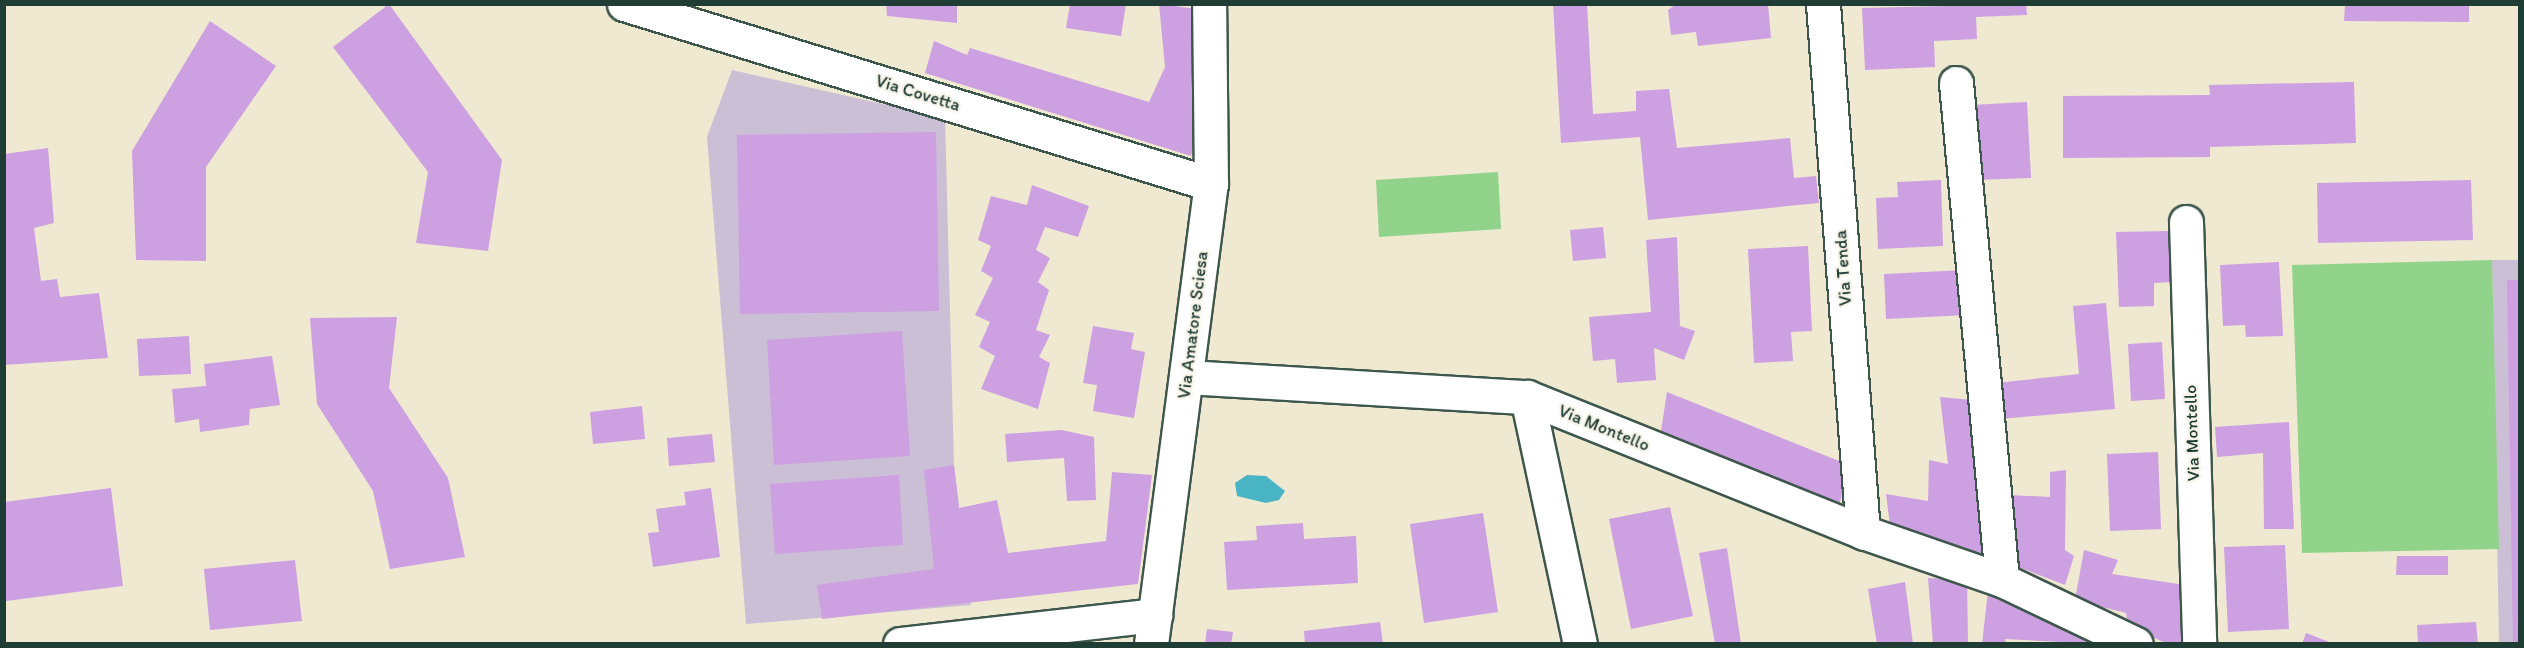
<!DOCTYPE html>
<style>
body{margin:0}
#map{position:relative;width:2524px;height:648px;overflow:hidden;background:#efe9d1;font-family:Itim,sans-serif}
div>[style]{position:absolute}
.industrial>*{inset:0;background:#cbbfd5}
.green>*{inset:0;background:#91d38a}
.water>*{inset:0;background:#48b4c4}
.building>*{inset:0;background:#cda0e1}
.roads{filter:drop-shadow(2px 0 #3e574c) drop-shadow(-2px 0 #3e574c) drop-shadow(0 2px #3e574c) drop-shadow(0 -2px #3e574c)}
.minor>*{height:33px;margin:-16.5px;padding:0 16.5px;transform-origin:16.5px;border-radius:16.5px;background:#fff}
.tertiary>*{height:33px;margin:-16.5px;padding:0 16.5px;transform-origin:16.5px;border-radius:16.5px;background:#fff}
span{translate:-50% -50%;white-space:nowrap;text-align:center;line-height:1.15;-webkit-text-stroke:4.5px #f7f3e8;paint-order:stroke}
.street-label{font-size:18px;color:#1f3d34}
.frame{position:absolute;inset:0;border:6px solid #1f3d34;pointer-events:none}
</style>
<div id="map">
<div class="industrial">
<div style="clip-path:polygon(732px 70px,945px 118px,954px 465px,971px 605px,746px 624px,707px 137px)"></div>
<div style="clip-path:polygon(2492px 260px,2519px 260px,2519px 643px,2499px 643px)"></div>
</div>
<div class="green">
<div style="clip-path:polygon(1498px 172px,1501px 229px,1379px 237px,1376px 180px)"></div>
<div style="clip-path:polygon(2492px 260px,2499px 549px,2302px 553px,2292px 265px)"></div>
</div>
<div class="water">
<div style="clip-path:polygon(1247px 475px,1266px 476px,1285px 491px,1279px 500px,1266px 503px,1237px 496px,1235px 483px)"></div>
</div>
<div class="building">
<div style="clip-path:polygon(389px 4px,502px 160px,488px 251px,416px 243px,428px 172px,333px 47px)"></div>
<div style="clip-path:polygon(886px 4px,957px 4px,957px 23px,887px 16px)"></div>
<div style="clip-path:polygon(1070px 4px,1126px 4px,1121px 36px,1066px 28px)"></div>
<div style="clip-path:polygon(1159px 4px,1197px 9px,1201px 117px,1191px 156px,925px 73px,934px 41px,967px 55px,970px 48px,1149px 102px,1165px 67px)"></div>
<div style="clip-path:polygon(1553px 4px,1587px 4px,1593px 114px,1636px 111px,1636px 91px,1669px 89px,1677px 148px,1790px 138px,1794px 178px,1816px 176px,1819px 203px,1648px 220px,1640px 137px,1561px 143px)"></div>
<div style="clip-path:polygon(1676px 4px,1768px 4px,1771px 38px,1698px 46px,1696px 32px,1671px 35px,1668px 10px)"></div>
<div style="clip-path:polygon(2026px 4px,2027px 15px,1976px 17px,1977px 39px,1934px 41px,1935px 67px,1865px 70px,1862px 8px)"></div>
<div style="clip-path:polygon(2345px 4px,2469px 4px,2469px 22px,2344px 21px)"></div>
<div style="clip-path:polygon(210px 21px,276px 66px,206px 167px,206px 261px,136px 260px,132px 151px)"></div>
<div style="clip-path:polygon(2354px 82px,2356px 143px,2210px 147px,2210px 157px,2063px 158px,2063px 96px,2210px 95px,2209px 85px)"></div>
<div style="clip-path:polygon(2027px 102px,2031px 178px,1974px 180px,1971px 105px)"></div>
<div style="clip-path:polygon(936px 132px,939px 311px,740px 314px,737px 135px)"></div>
<div style="clip-path:polygon(48px 148px,54px 223px,34px 228px,41px 281px,57px 279px,60px 297px,99px 293px,108px 358px,4px 365px,4px 154px)"></div>
<div style="clip-path:polygon(1941px 180px,1943px 246px,1878px 249px,1876px 198px,1898px 197px,1897px 182px)"></div>
<div style="clip-path:polygon(2471px 180px,2473px 240px,2318px 243px,2317px 183px)"></div>
<div style="clip-path:polygon(1032px 185px,1089px 206px,1078px 237px,1045px 227px,1036px 250px,1050px 258px,1038px 282px,1049px 290px,1036px 330px,1050px 335px,1039px 357px,1050px 363px,1038px 409px,981px 389px,995px 356px,979px 347px,990px 322px,975px 315px,993px 278px,981px 271px,991px 246px,978px 240px,991px 196px,1027px 205px)"></div>
<div style="clip-path:polygon(1603px 227px,1606px 258px,1573px 261px,1570px 230px)"></div>
<div style="clip-path:polygon(2171px 231px,2172px 282px,2154px 283px,2154px 306px,2119px 307px,2116px 232px)"></div>
<div style="clip-path:polygon(1677px 237px,1680px 326px,1695px 331px,1684px 360px,1654px 348px,1656px 380px,1617px 383px,1615px 359px,1593px 361px,1589px 317px,1651px 312px,1646px 240px)"></div>
<div style="clip-path:polygon(1808px 246px,1812px 331px,1791px 332px,1793px 361px,1754px 363px,1748px 249px)"></div>
<div style="clip-path:polygon(2279px 262px,2283px 336px,2246px 337px,2245px 325px,2223px 326px,2220px 265px)"></div>
<div style="clip-path:polygon(1965px 270px,1967px 315px,1886px 319px,1884px 274px)"></div>
<div style="clip-path:polygon(2507px 280px,2520px 280px,2520px 644px,2513px 644px)"></div>
<div style="clip-path:polygon(2106px 303px,2115px 409px,1999px 419px,1996px 383px,2079px 374px,2073px 306px)"></div>
<div style="clip-path:polygon(397px 317px,389px 388px,448px 478px,465px 557px,390px 569px,373px 491px,317px 404px,310px 318px)"></div>
<div style="clip-path:polygon(1093px 326px,1134px 333px,1131px 349px,1145px 352px,1134px 418px,1093px 411px,1097px 385px,1083px 383px)"></div>
<div style="clip-path:polygon(902px 331px,910px 456px,774px 465px,767px 340px)"></div>
<div style="clip-path:polygon(189px 336px,191px 374px,139px 376px,137px 339px)"></div>
<div style="clip-path:polygon(2162px 342px,2165px 399px,2131px 401px,2128px 344px)"></div>
<div style="clip-path:polygon(272px 356px,280px 405px,250px 409px,249px 425px,200px 432px,199px 419px,175px 423px,172px 389px,206px 386px,204px 364px)"></div>
<div style="clip-path:polygon(1667px 392px,1849px 465px,1839px 506px,1661px 431px)"></div>
<div style="clip-path:polygon(1940px 397px,1973px 400px,1988px 558px,1890px 525px,1886px 494px,1928px 501px,1929px 460px,1948px 464px)"></div>
<div style="clip-path:polygon(642px 406px,645px 439px,593px 444px,590px 412px)"></div>
<div style="clip-path:polygon(2289px 422px,2294px 529px,2264px 529px,2263px 453px,2217px 457px,2215px 427px)"></div>
<div style="clip-path:polygon(1062px 430px,1094px 437px,1096px 500px,1067px 501px,1064px 458px,1007px 462px,1005px 434px)"></div>
<div style="clip-path:polygon(712px 434px,715px 462px,669px 466px,667px 438px)"></div>
<div style="clip-path:polygon(2158px 452px,2161px 529px,2110px 531px,2107px 454px)"></div>
<div style="clip-path:polygon(954px 465px,959px 508px,997px 500px,1008px 553px,1106px 541px,1112px 472px,1152px 475px,1138px 584px,822px 619px,817px 585px,934px 569px,924px 470px)"></div>
<div style="clip-path:polygon(2066px 470px,2065px 550px,2074px 556px,2065px 585px,2005px 562px,2009px 495px,2050px 497px,2050px 472px)"></div>
<div style="clip-path:polygon(899px 475px,903px 545px,775px 554px,770px 484px)"></div>
<div style="clip-path:polygon(111px 488px,123px 586px,6px 601px,4px 502px)"></div>
<div style="clip-path:polygon(711px 488px,720px 557px,653px 567px,648px 533px,659px 532px,656px 509px,686px 505px,684px 492px)"></div>
<div style="clip-path:polygon(1670px 507px,1693px 616px,1631px 629px,1609px 519px)"></div>
<div style="clip-path:polygon(1483px 513px,1498px 612px,1424px 623px,1410px 524px)"></div>
<div style="clip-path:polygon(1303px 523px,1304px 539px,1356px 536px,1358px 583px,1227px 590px,1224px 542px,1257px 540px,1256px 526px)"></div>
<div style="clip-path:polygon(2285px 545px,2289px 629px,2228px 632px,2224px 547px)"></div>
<div style="clip-path:polygon(1727px 548px,1741px 644px,1715px 644px,1699px 553px)"></div>
<div style="clip-path:polygon(2084px 550px,2118px 560px,2112px 574px,2185px 585px,2186px 644px,2168px 644px,2128px 626px,2126px 613px,2075px 600px)"></div>
<div style="clip-path:polygon(2397px 556px,2448px 556px,2448px 575px,2396px 575px)"></div>
<div style="clip-path:polygon(295px 560px,302px 621px,210px 630px,204px 569px)"></div>
<div style="clip-path:polygon(1928px 578px,1967px 580px,1968px 644px,1933px 644px)"></div>
<div style="clip-path:polygon(1905px 582px,1913px 644px,1877px 644px,1868px 589px)"></div>
<div style="clip-path:polygon(1988px 591px,2029px 605px,2097px 644px,2005px 639px,2006px 644px,1982px 644px)"></div>
<div style="clip-path:polygon(1380px 622px,1383px 644px,1305px 644px,1304px 631px)"></div>
<div style="clip-path:polygon(2476px 622px,2478px 644px,2418px 644px,2417px 625px)"></div>
<div style="clip-path:polygon(1207px 629px,1233px 632px,1231px 644px,1205px 644px)"></div>
<div style="clip-path:polygon(2306px 633px,2332px 643px,2332px 644px,2302px 644px)"></div>
</div>
<div class="roads">
<div class="minor">
<div style="left:624px;top:4px;width:614px;rotate:17.05deg"></div>
<div style="left:1823px;top:4px;width:530px;rotate:85.67deg"></div>
<div style="left:1956px;top:83px;width:499px;rotate:84.7deg"></div>
<div style="left:2186px;top:222px;width:422px;rotate:88.2deg"></div>
<div style="left:1186px;top:377px;width:342px;rotate:3.4deg"></div>
<div style="left:1527px;top:397px;width:362px;rotate:21.9deg"></div>
<div style="left:1863px;top:532px;width:147px;rotate:19.1deg"></div>
<div style="left:2002px;top:580px;width:148px;rotate:25.5deg"></div>
<div style="left:1527px;top:397px;width:253px;rotate:77.9deg"></div>
<div style="left:900px;top:644px;width:257px;rotate:-6.5deg"></div>
</div>
<div class="tertiary">
<div style="left:1151px;top:644px;width:464px;rotate:-82.6deg"></div>
<div style="left:1211px;top:184px;width:180px;rotate:-90.6deg"></div>
</div>
</div>
<div class="street-label">
<span style="left:918px;top:93px;rotate:17deg">Via Covetta</span>
<span style="left:1843px;top:268px;rotate:-94deg">Via Tenda</span>
<span style="left:1193px;top:325px;rotate:-83deg">Via Amatore Sciesa</span>
<span style="left:1604px;top:428px;rotate:22deg">Via Montello</span>
<span style="left:2192px;top:433px;rotate:-92deg">Via Montello</span>
</div>
<div class="frame"></div>
</div>
